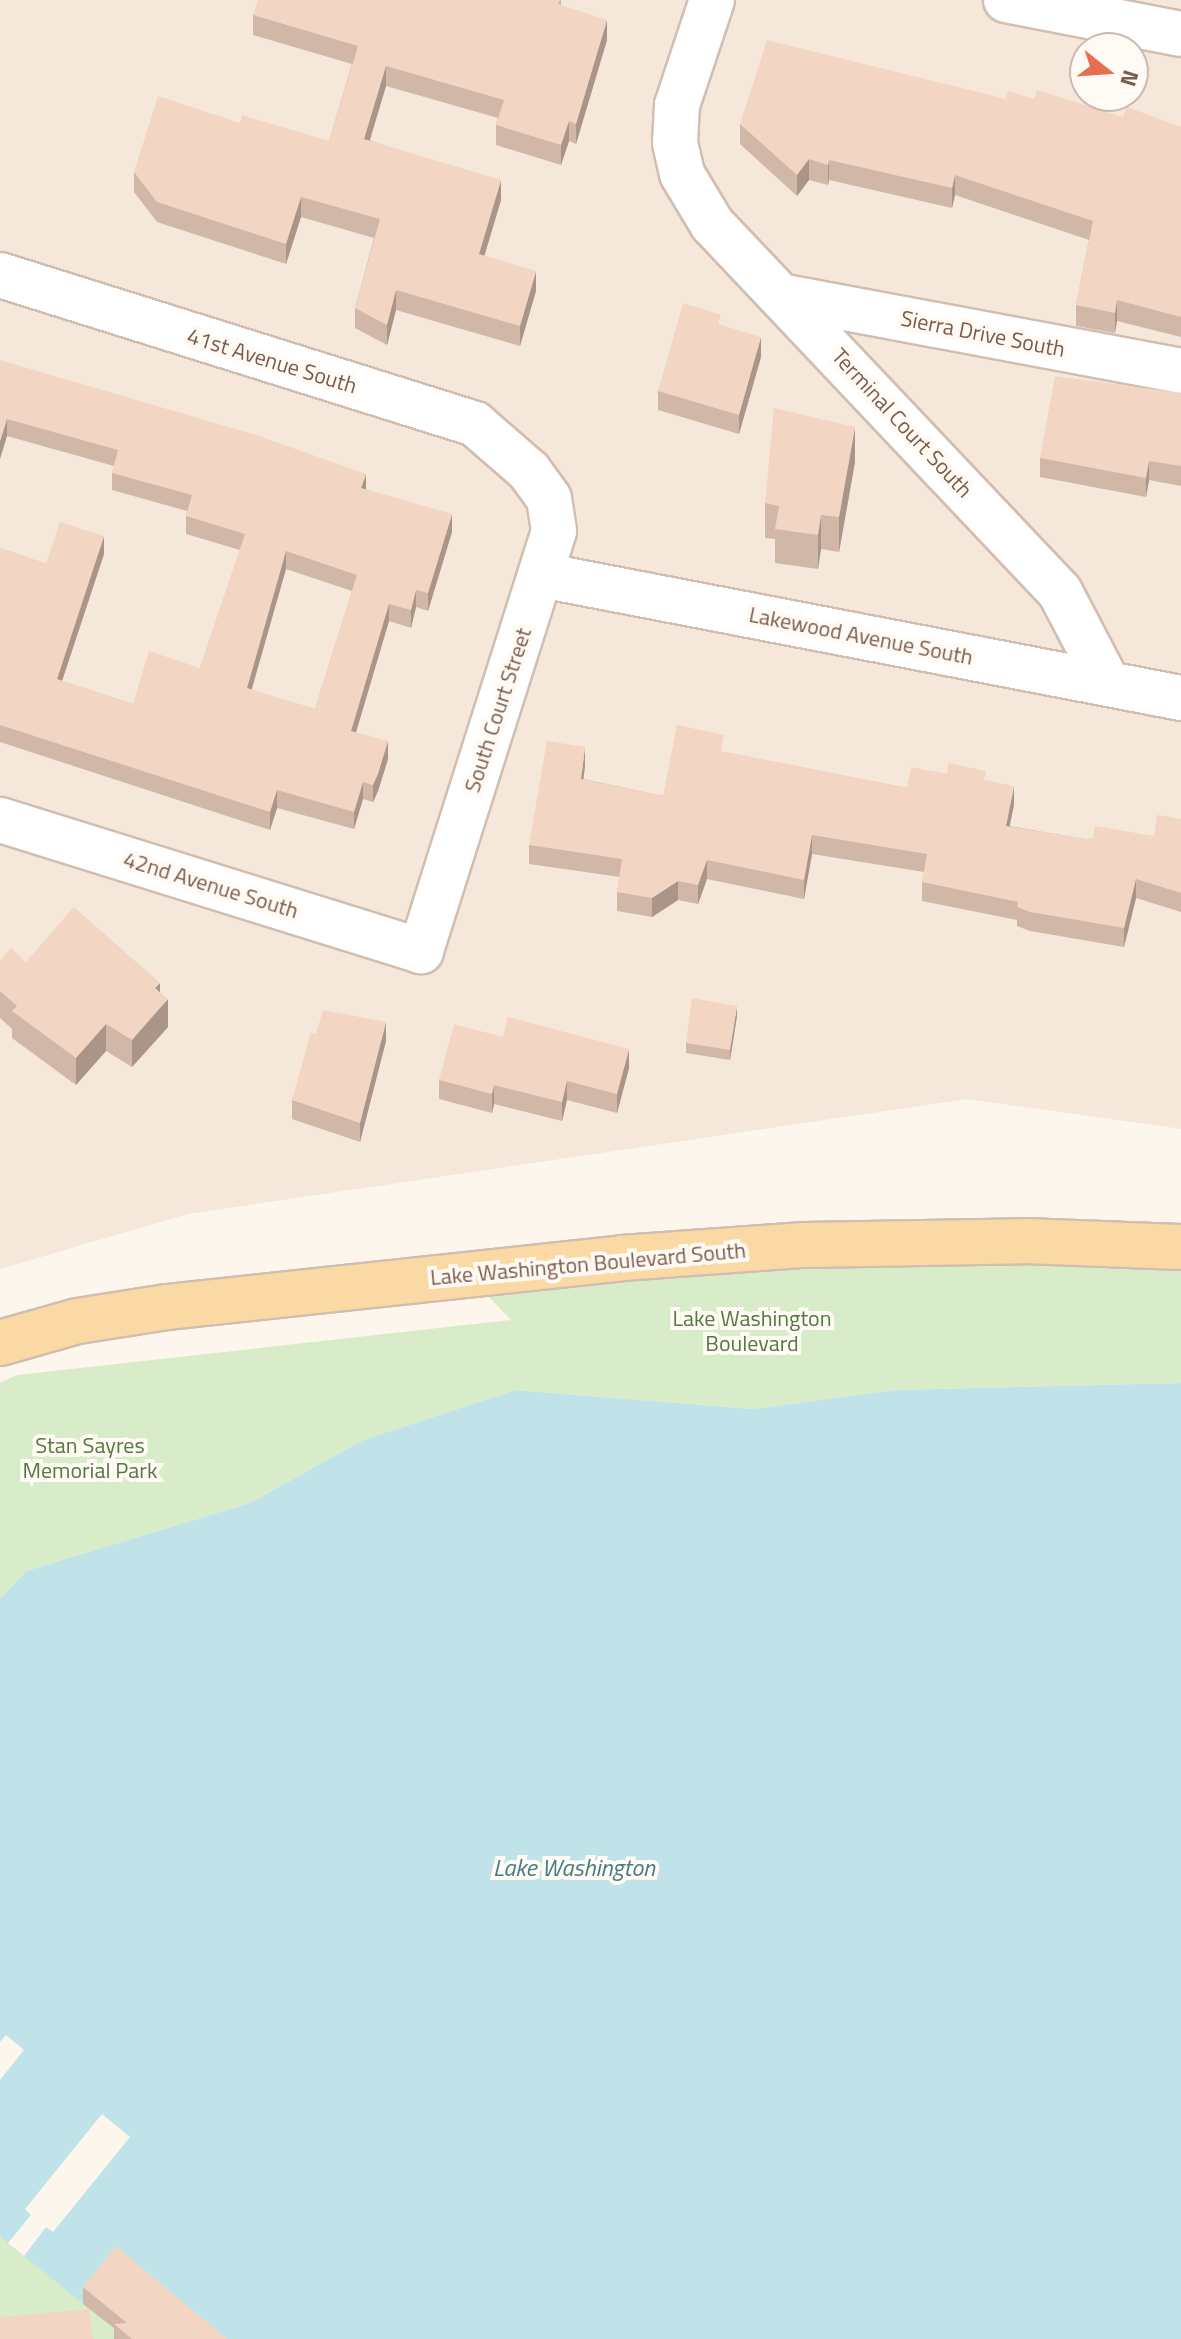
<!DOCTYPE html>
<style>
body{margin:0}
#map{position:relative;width:1181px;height:2339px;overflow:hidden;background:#fdf6ec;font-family:"Titillium Web",sans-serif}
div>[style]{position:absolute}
.residential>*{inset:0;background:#f5e8da}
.green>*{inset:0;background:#d8ecc9}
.water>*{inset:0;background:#bfe3e8}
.pier>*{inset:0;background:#fdf6ec}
.roads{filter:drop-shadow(2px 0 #d1beb0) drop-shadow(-2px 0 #d1beb0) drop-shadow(0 2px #d1beb0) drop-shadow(0 -2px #d1beb0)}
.minor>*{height:44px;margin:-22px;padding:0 22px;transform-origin:22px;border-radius:22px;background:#fff}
.major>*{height:44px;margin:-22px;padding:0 22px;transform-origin:22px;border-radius:22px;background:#fbd9a5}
.wall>*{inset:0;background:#d1b7a8}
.shaded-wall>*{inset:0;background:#aa9588}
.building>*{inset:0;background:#f3d5c3}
span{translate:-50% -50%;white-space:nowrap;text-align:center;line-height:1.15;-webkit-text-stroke:8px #fffaf3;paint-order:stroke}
.street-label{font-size:22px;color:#7a5c4d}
.park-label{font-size:22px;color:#537a41}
.water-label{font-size:24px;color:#437c86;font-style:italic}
.north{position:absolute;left:1069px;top:32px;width:80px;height:80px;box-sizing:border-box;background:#fffaf3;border:2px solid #cabbb1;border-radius:50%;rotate:107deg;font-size:22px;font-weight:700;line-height:32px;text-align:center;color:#7a5c4d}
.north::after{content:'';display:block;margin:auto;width:28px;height:36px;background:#e76f51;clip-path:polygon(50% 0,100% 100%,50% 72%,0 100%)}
</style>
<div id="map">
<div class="residential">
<div style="clip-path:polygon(evenodd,0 0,1181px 0,1181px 1129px,967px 1099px,188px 1214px,0 1269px,0 0,1085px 48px,1133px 48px,1133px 96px,1085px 96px,1085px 48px)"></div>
</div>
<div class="green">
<div style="clip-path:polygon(1181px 1247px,1181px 1383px,897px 1390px,752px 1409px,515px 1390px,363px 1440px,250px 1503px,26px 1571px,0 1599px,0 1383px,17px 1375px,511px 1320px,467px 1274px)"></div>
<div style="clip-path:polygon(0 2237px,16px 2249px,127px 2339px,0 2339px)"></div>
</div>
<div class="water">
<div style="clip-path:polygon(1181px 1383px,1181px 2339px,127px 2339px,0 2237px,0 1599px,26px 1571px,250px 1503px,363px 1440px,515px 1390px,752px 1409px,896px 1390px)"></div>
</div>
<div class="pier">
<div style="clip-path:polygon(6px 2035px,24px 2050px,0 2080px,0 2042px)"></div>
<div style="clip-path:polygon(102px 2114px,130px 2137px,53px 2232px,46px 2227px,24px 2256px,8px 2243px,31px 2215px,25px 2209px)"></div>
</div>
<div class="roads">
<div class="minor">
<div style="left:712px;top:0;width:111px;rotate:108.4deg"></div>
<div style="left:677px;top:105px;width:38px;rotate:93deg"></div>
<div style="left:675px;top:143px;width:32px;rotate:77deg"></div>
<div style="left:682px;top:174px;width:58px;rotate:59deg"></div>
<div style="left:712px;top:224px;width:506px;rotate:46.6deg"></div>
<div style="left:1060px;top:592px;width:102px;rotate:62.4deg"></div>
<div style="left:1006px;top:0;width:178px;rotate:11deg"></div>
<div style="left:0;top:275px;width:498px;rotate:17.4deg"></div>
<div style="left:475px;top:424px;width:72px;rotate:41deg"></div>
<div style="left:529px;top:471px;width:34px;rotate:54deg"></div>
<div style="left:549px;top:499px;width:32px;rotate:81deg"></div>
<div style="left:554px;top:531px;width:441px;rotate:107.6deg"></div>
<div style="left:421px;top:951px;width:441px;rotate:-162.7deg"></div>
<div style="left:786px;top:297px;width:402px;rotate:10.6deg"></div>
<div style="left:541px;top:575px;width:652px;rotate:10.88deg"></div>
</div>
<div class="major">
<div style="left:0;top:1343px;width:81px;rotate:-15.8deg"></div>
<div style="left:78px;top:1321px;width:90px;rotate:-8.9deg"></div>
<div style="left:167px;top:1307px;width:458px;rotate:-6.1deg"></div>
<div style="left:622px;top:1258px;width:183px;rotate:-4.1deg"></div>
<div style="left:805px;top:1245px;width:220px;rotate:-1deg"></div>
<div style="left:1025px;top:1241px;width:156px;rotate:2.2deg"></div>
</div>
</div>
<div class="wall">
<div style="clip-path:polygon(561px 0,561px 5px,607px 40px,576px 144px,569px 141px,561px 165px,496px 145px,496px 125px,498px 118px,386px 86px,370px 140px,501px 200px,484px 256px,536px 291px,520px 346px,396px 310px,387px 345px,355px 328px,355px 308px,374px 238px,301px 217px,286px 264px,157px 222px,134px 192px,134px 172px,240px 123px,329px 141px,352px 64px,253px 35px,253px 15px)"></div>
<div style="clip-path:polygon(1006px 99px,1034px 99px,1123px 117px,1181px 127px,1181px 337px,1117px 321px,1115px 333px,1076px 326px,1076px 305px,1089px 240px,955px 195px,952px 208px,829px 180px,828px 185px,809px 180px,797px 196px,740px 144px,740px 124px)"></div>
<div style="clip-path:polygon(721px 325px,761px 357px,739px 434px,658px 410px,658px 391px)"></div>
<div style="clip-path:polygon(evenodd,0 360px,366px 489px,452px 532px,428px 611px,416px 607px,411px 628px,389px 621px,356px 732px,388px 759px,378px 791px,373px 802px,363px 799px,354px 829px,277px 808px,270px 830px,0 742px,0 548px,46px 564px,104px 554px,62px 681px,133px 704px,200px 668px,240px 550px,186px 534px,186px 516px,187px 511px,112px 490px,112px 473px,114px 466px,7px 436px,0 360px,286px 569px,352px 591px,315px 709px,251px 690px,286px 569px)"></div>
<div style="clip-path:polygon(1181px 393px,1181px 486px,1149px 480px,1146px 497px,1040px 477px,1040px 458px)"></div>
<div style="clip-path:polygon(855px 462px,839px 552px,821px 549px,818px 569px,775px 563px,775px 539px,765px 538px,765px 503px)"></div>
<div style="clip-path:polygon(724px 752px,907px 788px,947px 774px,986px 781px,1014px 805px,1009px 826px,1085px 839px,1154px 836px,1181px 819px,1181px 912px,1136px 898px,1124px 947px,1030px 931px,1017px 926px,1017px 920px,922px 901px,922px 882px,924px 872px,812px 854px,804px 899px,707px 879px,698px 904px,678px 900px,652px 917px,617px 911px,617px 892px,620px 877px,529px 864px,529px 845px,585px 766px,583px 779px,663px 796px)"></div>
<div style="clip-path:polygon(0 961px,26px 962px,160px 992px,168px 1027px,132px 1067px,106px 1051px,76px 1085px,12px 1038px,12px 1029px,0 1018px)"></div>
<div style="clip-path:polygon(737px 1016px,730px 1060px,686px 1053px,686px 1043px)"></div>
<div style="clip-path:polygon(316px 1034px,386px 1041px,360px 1142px,292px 1119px,292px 1100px)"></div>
<div style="clip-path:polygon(503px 1037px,629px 1068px,617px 1113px,567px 1100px,562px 1121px,494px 1104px,492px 1113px,439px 1099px,439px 1080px)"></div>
<div style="clip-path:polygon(83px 2287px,227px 2339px,114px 2339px,114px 2328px,83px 2304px)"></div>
</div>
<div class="shaded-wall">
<div style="clip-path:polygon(607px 20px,607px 40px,576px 144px,576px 124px)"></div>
<div style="clip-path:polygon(386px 66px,386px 86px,364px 159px,364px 139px)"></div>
<div style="clip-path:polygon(569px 121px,569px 141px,561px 165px,561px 145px)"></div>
<div style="clip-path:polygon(809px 159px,809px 180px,797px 196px,797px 175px)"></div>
<div style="clip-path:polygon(829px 160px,829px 180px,828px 185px,828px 165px)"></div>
<div style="clip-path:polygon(955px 175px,955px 195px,952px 208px,952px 188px)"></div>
<div style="clip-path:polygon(501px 180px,501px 200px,479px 274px,479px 254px)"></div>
<div style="clip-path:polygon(301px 197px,301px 217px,286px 264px,286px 244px)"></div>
<div style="clip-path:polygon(536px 271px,536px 291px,520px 346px,520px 326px)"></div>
<div style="clip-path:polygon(396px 290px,396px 310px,387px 345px,387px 325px)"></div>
<div style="clip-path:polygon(1117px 300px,1117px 321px,1115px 333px,1115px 313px)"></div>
<div style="clip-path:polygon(761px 337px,761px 357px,739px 434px,739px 415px)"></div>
<div style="clip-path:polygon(7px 419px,7px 436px,0 459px,0 441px)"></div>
<div style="clip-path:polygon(855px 427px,855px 462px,839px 552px,839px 517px)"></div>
<div style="clip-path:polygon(1149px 461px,1149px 480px,1146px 497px,1146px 478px)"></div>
<div style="clip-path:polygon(366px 474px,366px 491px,361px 488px)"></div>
<div style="clip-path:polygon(452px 514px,452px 532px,428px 611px,428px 593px)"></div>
<div style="clip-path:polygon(821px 515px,821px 549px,818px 569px,818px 535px)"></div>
<div style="clip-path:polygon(104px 536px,104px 554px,57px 696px,57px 679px)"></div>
<div style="clip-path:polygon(286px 551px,286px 569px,247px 706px,247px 688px)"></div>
<div style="clip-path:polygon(416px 590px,416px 607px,411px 628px,411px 610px)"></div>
<div style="clip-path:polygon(389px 604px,389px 621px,351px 749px,351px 731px)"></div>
<div style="clip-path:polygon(388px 741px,388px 759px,378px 791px,373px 802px,373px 785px)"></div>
<div style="clip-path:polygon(585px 747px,585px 766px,581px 798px,581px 779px)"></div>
<div style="clip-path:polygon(363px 782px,363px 799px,354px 829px,354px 812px)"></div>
<div style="clip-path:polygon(1014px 786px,1014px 805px,1006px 844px,1006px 826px)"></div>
<div style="clip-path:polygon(277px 790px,277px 808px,270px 830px,270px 812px)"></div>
<div style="clip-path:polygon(812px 835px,812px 854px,804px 899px,804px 880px)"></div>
<div style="clip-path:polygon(707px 860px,707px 879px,698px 904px,698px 885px)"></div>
<div style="clip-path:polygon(1136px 879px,1136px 898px,1124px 947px,1124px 928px)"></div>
<div style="clip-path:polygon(678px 881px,678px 900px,652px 917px,652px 898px)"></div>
<div style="clip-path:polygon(160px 983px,160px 1008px,168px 999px,168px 1027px,132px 1067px,132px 1040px,155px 988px)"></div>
<div style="clip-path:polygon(737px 1006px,737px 1016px,730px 1060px,730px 1050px)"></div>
<div style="clip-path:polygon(386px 1022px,386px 1041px,360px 1142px,360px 1123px)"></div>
<div style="clip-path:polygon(106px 1024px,106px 1051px,76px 1085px,76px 1058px)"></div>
<div style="clip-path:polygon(629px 1049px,629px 1068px,617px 1113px,617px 1094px)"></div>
<div style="clip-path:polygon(567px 1081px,567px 1100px,562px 1121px,562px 1102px)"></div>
<div style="clip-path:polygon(494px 1085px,494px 1104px,492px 1113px,492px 1094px)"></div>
</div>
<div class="building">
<div style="clip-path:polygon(258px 0,560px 0,558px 4px,607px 20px,576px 124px,569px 121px,561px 145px,496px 125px,504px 100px,386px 66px,364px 139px,501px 180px,479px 254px,536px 271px,520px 326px,396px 290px,387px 325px,355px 308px,380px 219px,301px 197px,286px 244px,157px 202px,134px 172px,158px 96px,240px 123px,242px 115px,329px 141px,358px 46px,253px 15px)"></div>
<div style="clip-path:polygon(767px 40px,1006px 99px,1008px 91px,1034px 99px,1037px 90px,1123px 117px,1127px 107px,1181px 127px,1181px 317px,1117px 300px,1115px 313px,1076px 305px,1093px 221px,955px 175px,952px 188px,829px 160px,828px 165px,809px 159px,797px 175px,740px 124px)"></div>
<div style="clip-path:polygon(683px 303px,721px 315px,718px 324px,761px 337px,739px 415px,658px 391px)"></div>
<div style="clip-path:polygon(evenodd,0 360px,259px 436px,366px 474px,361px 488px,452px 514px,428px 593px,416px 590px,411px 610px,389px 604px,351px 731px,388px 741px,378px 774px,373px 785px,363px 782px,354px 812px,277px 790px,270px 812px,0 725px,0 548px,46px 564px,60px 522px,104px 536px,57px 679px,133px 704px,149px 651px,200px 668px,245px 534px,186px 516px,192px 495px,112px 473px,118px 450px,7px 419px,0 441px,0 360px,286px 551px,357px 575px,315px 709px,247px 688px,286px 551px)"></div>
<div style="clip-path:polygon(1055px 376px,1181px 393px,1181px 466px,1149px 461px,1146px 478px,1040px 458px)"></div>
<div style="clip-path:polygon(774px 408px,855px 427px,839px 517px,821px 515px,818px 535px,775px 529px,779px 506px,765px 503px)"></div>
<div style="clip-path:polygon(677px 725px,724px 735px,721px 751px,907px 788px,911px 767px,947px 774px,948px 763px,986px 771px,984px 780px,1014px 786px,1006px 826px,1085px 839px,1093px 838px,1095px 826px,1154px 836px,1157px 815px,1181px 819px,1181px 893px,1136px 879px,1124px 928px,1030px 912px,1017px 907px,1018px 902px,922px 882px,927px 854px,812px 835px,804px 880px,707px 860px,698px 885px,678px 881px,652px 898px,617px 892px,622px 859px,529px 845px,547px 741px,585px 747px,581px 779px,663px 796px)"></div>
<div style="clip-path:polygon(74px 907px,160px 983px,155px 988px,168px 999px,132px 1040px,106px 1024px,76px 1058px,12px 1011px,17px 1006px,0 991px,0 961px,11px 948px,26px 962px)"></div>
<div style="clip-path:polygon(692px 998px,737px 1006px,730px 1050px,686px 1043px)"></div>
<div style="clip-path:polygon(323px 1010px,386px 1022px,360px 1123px,292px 1100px,311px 1032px,316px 1034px)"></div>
<div style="clip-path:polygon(508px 1017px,629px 1049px,617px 1094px,567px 1081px,562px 1102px,494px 1085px,492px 1094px,439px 1080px,454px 1024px,503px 1037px)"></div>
<div style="clip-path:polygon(116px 2246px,227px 2339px,132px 2339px,114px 2324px,127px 2323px,83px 2287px)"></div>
<div style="clip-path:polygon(89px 2309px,93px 2339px,0 2339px,0 2317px)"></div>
</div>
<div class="street-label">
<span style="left:983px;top:334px;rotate:11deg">Sierra Drive South</span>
<span style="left:272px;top:361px;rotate:17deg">41st Avenue South</span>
<span style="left:902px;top:423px;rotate:47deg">Terminal Court South</span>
<span style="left:861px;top:636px;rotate:11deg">Lakewood Avenue South</span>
<span style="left:498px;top:710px;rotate:-72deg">South Court Street</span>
<span style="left:211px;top:885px;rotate:17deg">42nd Avenue South</span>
<span style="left:588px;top:1264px;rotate:-5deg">Lake Washington Boulevard South</span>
</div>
<div class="park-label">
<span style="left:752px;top:1331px">Lake Washington<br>Boulevard</span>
<span style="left:90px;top:1458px">Stan Sayres<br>Memorial Park</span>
</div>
<div class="water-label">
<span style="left:574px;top:1868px">Lake Washington</span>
</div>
<div class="north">N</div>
</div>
